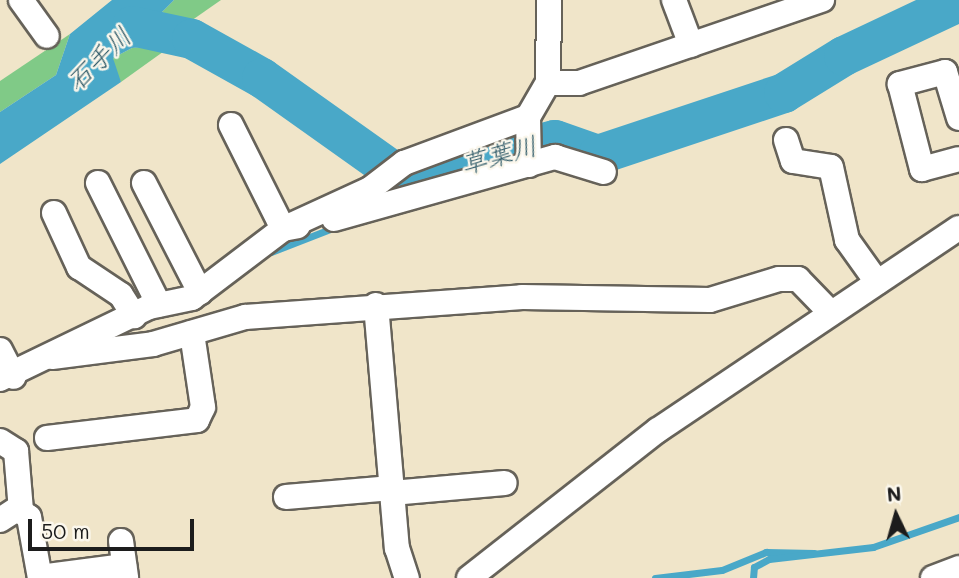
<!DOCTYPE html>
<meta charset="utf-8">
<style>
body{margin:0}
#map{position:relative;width:959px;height:578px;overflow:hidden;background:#f0e5c9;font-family:Mali,"Klee One",sans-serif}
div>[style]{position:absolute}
.green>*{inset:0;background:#80ca87}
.water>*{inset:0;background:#49a8c8}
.stream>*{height:7px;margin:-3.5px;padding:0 3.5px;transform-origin:3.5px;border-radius:3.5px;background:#49a8c8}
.river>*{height:40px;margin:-20px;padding:0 20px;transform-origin:20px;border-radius:20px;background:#49a8c8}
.roads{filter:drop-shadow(2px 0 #666259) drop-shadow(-2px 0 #666259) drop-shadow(0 2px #666259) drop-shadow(0 -2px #666259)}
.minor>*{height:24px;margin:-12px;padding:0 12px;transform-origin:12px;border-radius:12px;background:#fff}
span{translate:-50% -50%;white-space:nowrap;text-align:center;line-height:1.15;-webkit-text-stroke:5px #fbf7ec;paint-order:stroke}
.water-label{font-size:26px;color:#305b69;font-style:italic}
.north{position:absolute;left:861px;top:480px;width:70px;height:70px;-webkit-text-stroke:5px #fbf7ec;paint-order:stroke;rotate:355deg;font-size:19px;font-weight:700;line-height:28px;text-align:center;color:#1c1c1c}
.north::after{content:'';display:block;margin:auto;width:24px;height:32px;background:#1c1c1c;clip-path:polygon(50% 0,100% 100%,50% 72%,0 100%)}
.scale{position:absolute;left:28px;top:519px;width:166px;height:32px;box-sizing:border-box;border:4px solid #1c1c1c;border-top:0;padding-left:9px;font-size:21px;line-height:24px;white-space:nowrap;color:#1c1c1c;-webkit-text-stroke:5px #fbf7ec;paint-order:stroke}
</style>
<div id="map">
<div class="green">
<div style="clip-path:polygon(174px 0,221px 0,188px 23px,162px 12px)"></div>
<div style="clip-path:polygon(70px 34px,56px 75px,0 112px,0 81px)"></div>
<div style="clip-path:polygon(174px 44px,121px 82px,114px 70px,113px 58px,132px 48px)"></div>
</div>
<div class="water">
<div style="clip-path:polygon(112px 0,174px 0,162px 12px,188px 23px,174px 44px,132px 48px,113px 58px,121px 82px,0 164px,0 112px,56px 75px,70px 34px)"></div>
</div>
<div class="stream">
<div style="left:271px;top:252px;width:69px;rotate:-21.3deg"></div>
<div style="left:655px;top:578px;width:67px;rotate:-6.8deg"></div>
<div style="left:722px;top:570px;width:48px;rotate:-22.2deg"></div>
<div style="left:766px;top:552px;width:48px;rotate:1.2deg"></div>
<div style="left:753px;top:578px;width:11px;rotate:-85deg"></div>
<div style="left:754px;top:567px;width:17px;rotate:-28deg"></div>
<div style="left:769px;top:559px;width:105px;rotate:-6.6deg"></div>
<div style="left:873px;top:547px;width:91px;rotate:-19.2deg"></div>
</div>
<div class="river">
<div style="left:132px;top:26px;width:61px;rotate:12.2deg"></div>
<div style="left:192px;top:39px;width:80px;rotate:29.1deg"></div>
<div style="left:262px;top:78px;width:174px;rotate:35.4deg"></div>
<div style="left:404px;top:179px;width:156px;rotate:-14.5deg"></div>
<div style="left:555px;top:140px;width:46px;rotate:19.2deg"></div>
<div style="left:598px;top:155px;width:196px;rotate:-18.4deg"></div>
<div style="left:784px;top:93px;width:70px;rotate:-31.7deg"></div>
<div style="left:844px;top:56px;width:127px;rotate:-25.2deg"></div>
</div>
<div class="roads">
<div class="minor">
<div style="left:21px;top:0;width:44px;rotate:54.2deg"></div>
<div style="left:674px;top:0;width:48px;rotate:69.3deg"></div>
<div style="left:548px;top:83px;width:31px"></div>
<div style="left:579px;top:83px;width:257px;rotate:-18.9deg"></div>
<div style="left:528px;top:117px;width:48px;rotate:88.8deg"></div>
<div style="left:959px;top:118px;width:48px;rotate:-106.9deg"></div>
<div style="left:945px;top:72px;width:47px;rotate:165.1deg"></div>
<div style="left:900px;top:84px;width:88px;rotate:75.5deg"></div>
<div style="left:922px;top:169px;width:38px;rotate:-15deg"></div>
<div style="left:231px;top:125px;width:116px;rotate:63.4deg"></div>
<div style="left:283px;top:229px;width:15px;rotate:-11deg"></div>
<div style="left:786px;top:140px;width:22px;rotate:72deg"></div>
<div style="left:793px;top:161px;width:38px;rotate:9deg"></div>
<div style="left:831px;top:167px;width:75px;rotate:77.6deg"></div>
<div style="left:847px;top:240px;width:52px;rotate:54.5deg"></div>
<div style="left:98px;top:183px;width:136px;rotate:63.4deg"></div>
<div style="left:144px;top:183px;width:123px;rotate:62.8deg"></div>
<div style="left:54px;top:213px;width:60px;rotate:65.2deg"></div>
<div style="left:79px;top:267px;width:50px;rotate:33.7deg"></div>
<div style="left:121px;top:295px;width:25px;rotate:58deg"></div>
<div style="left:334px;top:219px;width:230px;rotate:-15.7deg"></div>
<div style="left:555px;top:157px;width:51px;rotate:17deg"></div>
<div style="left:376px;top:305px;width:244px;rotate:85.1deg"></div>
<div style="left:397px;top:548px;width:32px;rotate:72deg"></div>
<div style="left:0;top:350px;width:30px;rotate:63deg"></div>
<div style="left:52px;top:357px;width:102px;rotate:-7.3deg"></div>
<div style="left:153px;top:344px;width:96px;rotate:-16.4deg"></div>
<div style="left:245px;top:317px;width:278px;rotate:-4.1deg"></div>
<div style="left:522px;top:297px;width:188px;rotate:0.9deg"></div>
<div style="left:710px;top:300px;width:72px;rotate:-16.9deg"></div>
<div style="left:779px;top:279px;width:19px"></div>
<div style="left:798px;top:279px;width:47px;rotate:45.9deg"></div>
<div style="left:0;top:379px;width:165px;rotate:-25.8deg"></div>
<div style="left:149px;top:307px;width:44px;rotate:-11.8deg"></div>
<div style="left:192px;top:298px;width:114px;rotate:-37.2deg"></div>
<div style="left:283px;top:229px;width:96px;rotate:-24.7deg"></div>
<div style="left:370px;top:189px;width:43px;rotate:-37.4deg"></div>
<div style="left:404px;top:163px;width:132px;rotate:-20.4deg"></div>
<div style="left:528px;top:117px;width:39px;rotate:-60deg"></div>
<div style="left:548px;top:83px;width:83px;rotate:-89.3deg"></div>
<div style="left:47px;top:438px;width:151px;rotate:-6.8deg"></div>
<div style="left:197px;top:420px;width:14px;rotate:-65deg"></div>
<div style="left:203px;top:407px;width:75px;rotate:-98.5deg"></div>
<div style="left:0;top:441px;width:19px;rotate:32deg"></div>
<div style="left:16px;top:451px;width:59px;rotate:85.2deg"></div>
<div style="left:392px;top:493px;width:113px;rotate:-5.1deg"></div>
<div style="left:286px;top:497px;width:106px;rotate:-4.9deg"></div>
<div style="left:0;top:520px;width:20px;rotate:-33deg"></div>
<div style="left:17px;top:509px;width:14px;rotate:34deg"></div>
<div style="left:29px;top:517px;width:62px;rotate:79.8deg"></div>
<div style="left:121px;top:541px;width:37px;rotate:82deg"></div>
<div style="left:40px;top:577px;width:85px;rotate:-7.5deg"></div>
<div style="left:469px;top:578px;width:240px;rotate:-38.1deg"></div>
<div style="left:658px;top:430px;width:362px;rotate:-33.9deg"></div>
<div style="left:933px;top:578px;width:28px;rotate:-21deg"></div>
</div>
</div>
<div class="water-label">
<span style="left:99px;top:59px;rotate:-44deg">石手川</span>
<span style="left:499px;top:155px;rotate:-15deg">草葉川</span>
</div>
<div class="north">N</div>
<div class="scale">50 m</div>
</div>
